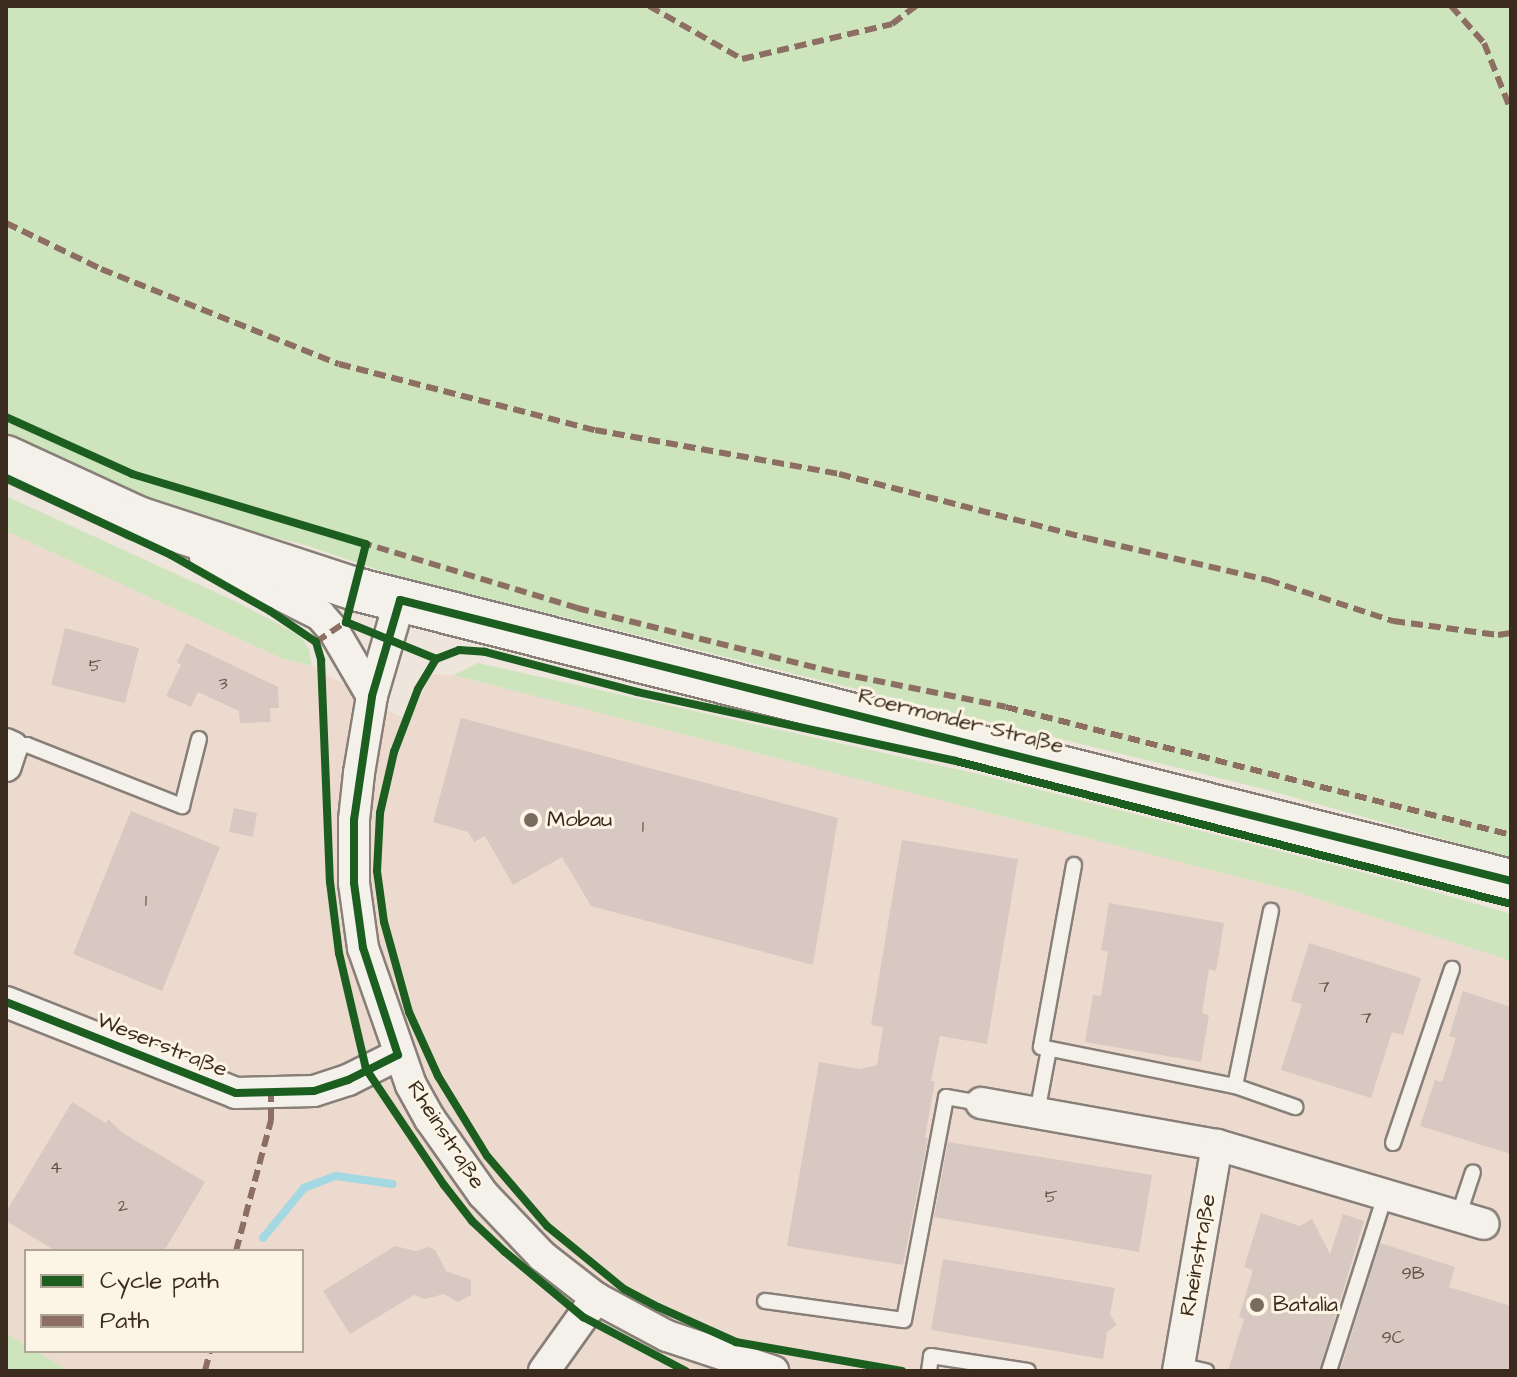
<!DOCTYPE html>
<meta charset="utf-8">
<style>
body{margin:0}
#map{position:relative;width:1517px;height:1377px;overflow:hidden;background:#eee5dc;font-family:"Architects Daughter",sans-serif}
div>[style]{position:absolute}
.built>*{inset:0;background:#eddace}
.green>*{inset:0;background:#cee4bc}
.stream>*{height:8px;margin:-4px;padding:0 4px;transform-origin:4px;border-radius:4px;background:#a4d8e2}
.building>*{inset:0;background:#d7c8c2}
.roads{filter:drop-shadow(2px 0 #877f78) drop-shadow(-2px 0 #877f78) drop-shadow(0 2px #877f78) drop-shadow(0 -2px #877f78)}
.lane>*{height:14px;margin:-7px;padding:0 7px;transform-origin:7px;border-radius:7px;background:#f4f0ea}
.street>*{height:30px;margin:-15px;padding:0 15px;transform-origin:15px;border-radius:15px;background:#f4f0ea}
.secondary>*{height:42px;margin:-21px;padding:0 21px;transform-origin:21px;border-radius:21px;background:#f4f0ea}
.quiet>*{height:6px;margin-top:-3px;transform-origin:0;background:repeating-linear-gradient(90deg,#8d6e63 0 12px,transparent 0 18px)}
.cycleway>*{height:8px;margin:-4px;padding:0 4px;transform-origin:4px;border-radius:4px;background:#1b5e20}
.dots>*{width:22px;height:22px;translate:-50% -50%;box-sizing:border-box;border:4px solid #fcf5e5;border-radius:50%}
span{translate:-50% -50%;white-space:nowrap;text-align:center;line-height:1.15;-webkit-text-stroke:6px #fcf5e5;paint-order:stroke}
.number-label{font-size:18px;color:#625247}
.number-label span{-webkit-text-stroke-width:0}
.street-label{font-size:22px;color:#3b2a1e}
.poi-label{font-size:22px;color:#3b2a1e}
.left{translate:0 -50%;text-align:left}
.frame{position:absolute;inset:0;border:8px solid #3b2a1e;pointer-events:none}
.legend{position:absolute;left:24px;top:1249px;width:280px;height:104px;box-sizing:border-box;background:#fcf5e5;border:2px solid #afa495;margin:0;padding:10px 14px;list-style:none;font-size:24px;color:#3b2a1e}
.legend li{display:flex;align-items:center;gap:16px;height:40px}
.legend b{width:40px;border:2px solid #afa495}
</style>
<div id="map">
<div class="built">
<div style="clip-path:polygon(6px 531px,283px 659px,312px 666px,409px 722px,431px 674px,453px 675px,1293px 891px,1511px 961px,1511px 1371px,70px 1371px,36px 1351px,302px 1351px,302px 1251px,26px 1251px,26px 1345px,6px 1334px)"></div>
</div>
<div class="green">
<div style="clip-path:polygon(6px 6px,1511px 6px,1511px 858px,1260px 788px,397px 576px,305px 545px,122px 498px,6px 443px)"></div>
<div style="clip-path:polygon(6px 496px,239px 603px,300px 636px,309px 649px,312px 666px,283px 659px,6px 531px)"></div>
<div style="clip-path:polygon(478px 663px,978px 774px,1408px 884px,1511px 914px,1511px 961px,1293px 891px,453px 675px)"></div>
<div style="clip-path:polygon(6px 1334px,26px 1345px,26px 1351px,36px 1351px,70px 1371px,6px 1371px)"></div>
</div>
<div class="stream">
<div style="left:263px;top:1238px;width:65px;rotate:-50.6deg"></div>
<div style="left:304px;top:1188px;width:34px;rotate:-21deg"></div>
<div style="left:336px;top:1176px;width:57px;rotate:8.1deg"></div>
</div>
<div class="building">
<div style="clip-path:polygon(65px 628px,139px 648px,125px 703px,51px 685px)"></div>
<div style="clip-path:polygon(186px 643px,278px 687px,279px 708px,270px 708px,271px 722px,240px 723px,239px 711px,198px 692px,191px 707px,166px 696px,181px 665px,177px 662px)"></div>
<div style="clip-path:polygon(461px 718px,838px 818px,813px 965px,591px 906px,562px 857px,513px 885px,485px 836px,474px 842px,468px 832px,433px 822px)"></div>
<div style="clip-path:polygon(234px 808px,257px 813px,253px 837px,229px 832px)"></div>
<div style="clip-path:polygon(131px 811px,220px 847px,162px 991px,73px 954px)"></div>
<div style="clip-path:polygon(902px 840px,1018px 859px,987px 1044px,940px 1036px,931px 1081px,935px 1081px,925px 1138px,928px 1138px,903px 1265px,787px 1246px,819px 1062px,860px 1069px,877px 1065px,883px 1027px,871px 1025px)"></div>
<div style="clip-path:polygon(1109px 903px,1224px 923px,1216px 971px,1209px 969px,1202px 1013px,1209px 1015px,1201px 1062px,1085px 1042px,1093px 995px,1101px 996px,1108px 952px,1101px 950px)"></div>
<div style="clip-path:polygon(1309px 943px,1421px 978px,1403px 1035px,1392px 1032px,1371px 1098px,1281px 1070px,1302px 1004px,1291px 1001px)"></div>
<div style="clip-path:polygon(1463px 991px,1511px 1007px,1511px 1154px,1420px 1126px,1435px 1080px,1442px 1082px,1456px 1038px,1449px 1036px)"></div>
<div style="clip-path:polygon(72px 1102px,106px 1123px,108px 1119px,123px 1133px,205px 1182px,164px 1251px,56px 1251px,6px 1221px,6px 1212px)"></div>
<div style="clip-path:polygon(948px 1142px,1152px 1175px,1139px 1252px,934px 1217px)"></div>
<div style="clip-path:polygon(1261px 1213px,1300px 1226px,1312px 1219px,1330px 1254px,1343px 1214px,1364px 1221px,1319px 1371px,1228px 1371px,1244px 1319px,1239px 1317px,1253px 1270px,1244px 1267px)"></div>
<div style="clip-path:polygon(1380px 1243px,1455px 1267px,1449px 1287px,1511px 1306px,1511px 1371px,1340px 1371px)"></div>
<div style="clip-path:polygon(395px 1246px,416px 1251px,428px 1247px,435px 1250px,446px 1271px,471px 1280px,471px 1295px,458px 1302px,444px 1294px,425px 1299px,414px 1295px,350px 1334px,323px 1291px)"></div>
<div style="clip-path:polygon(943px 1259px,1115px 1288px,1110px 1315px,1117px 1325px,1107px 1332px,1103px 1359px,931px 1330px)"></div>
</div>
<div class="roads">
<div class="lane">
<div style="left:12px;top:747px;width:15px;rotate:-8deg"></div>
<div style="left:27px;top:745px;width:167px;rotate:21.5deg"></div>
<div style="left:182px;top:806px;width:69px;rotate:-75.8deg"></div>
<div style="left:1074px;top:865px;width:185px;rotate:100.3deg"></div>
<div style="left:1041px;top:1047px;width:198px;rotate:11.4deg"></div>
<div style="left:1235px;top:1086px;width:64px;rotate:19.3deg"></div>
<div style="left:1235px;top:1086px;width:179px;rotate:-78.4deg"></div>
<div style="left:1037px;top:1113px;width:65px;rotate:-79.4deg"></div>
<div style="left:1393px;top:1143px;width:184px;rotate:-71.3deg"></div>
<div style="left:1458px;top:1217px;width:47px;rotate:-71.6deg"></div>
<div style="left:765px;top:1301px;width:140px;rotate:7.8deg"></div>
<div style="left:904px;top:1320px;width:227px;rotate:-79.3deg"></div>
<div style="left:946px;top:1097px;width:36px;rotate:10deg"></div>
<div style="left:1179px;top:1365px;width:28px;rotate:13deg"></div>
<div style="left:929px;top:1371px;width:15px;rotate:-82deg"></div>
<div style="left:931px;top:1356px;width:98px;rotate:8.8deg"></div>
<div style="left:1329px;top:1371px;width:185px;rotate:-72.3deg"></div>
</div>
<div class="street">
<div style="left:205px;top:557px;width:129px;rotate:26.8deg"></div>
<div style="left:320px;top:615px;width:21px;rotate:49deg"></div>
<div style="left:334px;top:631px;width:75px;rotate:59.7deg"></div>
<div style="left:400px;top:600px;width:100px;rotate:106.3deg"></div>
<div style="left:372px;top:696px;width:78px;rotate:99.6deg"></div>
<div style="left:359px;top:773px;width:47px;rotate:96.1deg"></div>
<div style="left:354px;top:820px;width:63px;rotate:90deg"></div>
<div style="left:354px;top:883px;width:66px;rotate:82.1deg"></div>
<div style="left:363px;top:948px;width:145px;rotate:70.7deg"></div>
<div style="left:411px;top:1085px;width:39px;rotate:61deg"></div>
<div style="left:430px;top:1119px;width:92px;rotate:54.8deg"></div>
<div style="left:483px;top:1194px;width:86px;rotate:46.4deg"></div>
<div style="left:542px;top:1256px;width:68px;rotate:37.9deg"></div>
<div style="left:596px;top:1298px;width:81px;rotate:28.2deg"></div>
<div style="left:667px;top:1336px;width:112px;rotate:18.3deg"></div>
<div style="left:6px;top:744px;width:7px;rotate:27deg"></div>
<div style="left:12px;top:747px;width:20px;rotate:108deg"></div>
<div style="left:6px;top:1002px;width:247px;rotate:21.6deg"></div>
<div style="left:236px;top:1093px;width:78px;rotate:-1.5deg"></div>
<div style="left:314px;top:1091px;width:36px;rotate:-18deg"></div>
<div style="left:348px;top:1080px;width:56px;rotate:-26.6deg"></div>
<div style="left:981px;top:1103px;width:240px;rotate:10.1deg"></div>
<div style="left:1217px;top:1145px;width:278px;rotate:16.5deg"></div>
<div style="left:544px;top:1371px;width:90px;rotate:-54.5deg"></div>
<div style="left:1178px;top:1371px;width:229px;rotate:-80.2deg"></div>
</div>
<div class="secondary">
<div style="left:6px;top:457px;width:145px;rotate:24.8deg"></div>
<div style="left:138px;top:518px;width:228px;rotate:18.1deg"></div>
<div style="left:355px;top:589px;width:1192px;rotate:14.18deg"></div>
</div>
</div>
<div class="quiet">
<div style="left:649px;top:6px;width:107px;rotate:29.7deg"></div>
<div style="left:742px;top:59px;width:154px;rotate:-13.1deg"></div>
<div style="left:892px;top:24px;width:30px;rotate:-37deg"></div>
<div style="left:1451px;top:6px;width:50px;rotate:48.3deg"></div>
<div style="left:1484px;top:43px;width:72px;rotate:68.1deg"></div>
<div style="left:6px;top:223px;width:106px;rotate:25.8deg"></div>
<div style="left:101px;top:269px;width:256px;rotate:21.8deg"></div>
<div style="left:339px;top:364px;width:264px;rotate:14.5deg"></div>
<div style="left:595px;top:430px;width:248px;rotate:10.2deg"></div>
<div style="left:839px;top:474px;width:255px;rotate:14.5deg"></div>
<div style="left:1086px;top:538px;width:187px;rotate:13deg"></div>
<div style="left:1268px;top:580px;width:132px;rotate:18.2deg"></div>
<div style="left:1393px;top:621px;width:106px;rotate:7.6deg"></div>
<div style="left:1498px;top:635px;width:13px;rotate:-9deg"></div>
<div style="left:360px;top:542px;width:227px;rotate:16.9deg"></div>
<div style="left:577px;top:608px;width:269px;rotate:14deg"></div>
<div style="left:838px;top:673px;width:171px;rotate:11.4deg"></div>
<div style="left:1006px;top:707px;width:521px;rotate:14.22deg"></div>
<div style="left:316px;top:642px;width:36px;rotate:-34deg"></div>
<div style="left:346px;top:622px;width:5px;rotate:-79deg"></div>
<div style="left:236px;top:1251px;width:136px;rotate:-75deg"></div>
<div style="left:271px;top:1120px;width:26px;rotate:-90deg"></div>
<div style="left:205px;top:1371px;width:21px;rotate:-76deg"></div>
</div>
<div class="cycleway">
<div style="left:6px;top:417px;width:138px;rotate:24.3deg"></div>
<div style="left:132px;top:474px;width:244px;rotate:16.7deg"></div>
<div style="left:366px;top:544px;width:81px;rotate:104.4deg"></div>
<div style="left:346px;top:622px;width:97px;rotate:22.3deg"></div>
<div style="left:6px;top:478px;width:182px;rotate:25deg"></div>
<div style="left:171px;top:555px;width:114px;rotate:29.5deg"></div>
<div style="left:270px;top:611px;width:55px;rotate:34deg"></div>
<div style="left:316px;top:642px;width:19px;rotate:74deg"></div>
<div style="left:321px;top:660px;width:222px;rotate:87.7deg"></div>
<div style="left:330px;top:882px;width:72px;rotate:82.8deg"></div>
<div style="left:339px;top:953px;width:119px;rotate:76.9deg"></div>
<div style="left:366px;top:1069px;width:140px;rotate:56.1deg"></div>
<div style="left:444px;top:1185px;width:46px;rotate:52.1deg"></div>
<div style="left:472px;top:1221px;width:45px;rotate:43.2deg"></div>
<div style="left:505px;top:1252px;width:102px;rotate:39.8deg"></div>
<div style="left:583px;top:1317px;width:116px;rotate:27.7deg"></div>
<div style="left:6px;top:1002px;width:247px;rotate:21.6deg"></div>
<div style="left:236px;top:1093px;width:78px;rotate:-1.5deg"></div>
<div style="left:314px;top:1091px;width:36px;rotate:-18deg"></div>
<div style="left:348px;top:1080px;width:56px;rotate:-26.6deg"></div>
<div style="left:398px;top:1055px;width:113px;rotate:-108.1deg"></div>
<div style="left:363px;top:948px;width:66px;rotate:-97.9deg"></div>
<div style="left:354px;top:883px;width:63px;rotate:-90deg"></div>
<div style="left:354px;top:820px;width:125px;rotate:-81.7deg"></div>
<div style="left:372px;top:696px;width:100px;rotate:-73.7deg"></div>
<div style="left:400px;top:600px;width:1146px;rotate:14.19deg"></div>
<div style="left:902px;top:1371px;width:169px;rotate:-170.1deg"></div>
<div style="left:736px;top:1342px;width:85px;rotate:-155.8deg"></div>
<div style="left:658px;top:1307px;width:38px;rotate:-152deg"></div>
<div style="left:624px;top:1289px;width:99px;rotate:-140.7deg"></div>
<div style="left:547px;top:1226px;width:92px;rotate:-130.6deg"></div>
<div style="left:487px;top:1156px;width:94px;rotate:-121.5deg"></div>
<div style="left:438px;top:1076px;width:70px;rotate:-114.4deg"></div>
<div style="left:409px;top:1012px;width:93px;rotate:-105.5deg"></div>
<div style="left:384px;top:922px;width:51px;rotate:-97.8deg"></div>
<div style="left:377px;top:871px;width:58px;rotate:-87deg"></div>
<div style="left:380px;top:813px;width:63px;rotate:-77.1deg"></div>
<div style="left:394px;top:752px;width:67px;rotate:-69.1deg"></div>
<div style="left:418px;top:689px;width:35px;rotate:-59deg"></div>
<div style="left:436px;top:659px;width:25px;rotate:-21deg"></div>
<div style="left:459px;top:650px;width:26px;rotate:4deg"></div>
<div style="left:485px;top:652px;width:157px;rotate:14.7deg"></div>
<div style="left:637px;top:692px;width:326px;rotate:12.2deg"></div>
<div style="left:956px;top:761px;width:573px;rotate:14.45deg"></div>
</div>
<div class="dots">
<div style="left:531px;top:820px;background:#7a6b60"></div>
<div style="left:1257px;top:1305px;background:#7a6b60"></div>
</div>
<div class="number-label">
<span style="left:95px;top:666px">5</span>
<span style="left:223px;top:684px">3</span>
<span style="left:643px;top:827px">1</span>
<span style="left:146px;top:901px">1</span>
<span style="left:1324px;top:987px">7</span>
<span style="left:1366px;top:1018px">7</span>
<span style="left:56px;top:1168px">4</span>
<span style="left:1051px;top:1197px">5</span>
<span style="left:123px;top:1206px">2</span>
<span style="left:1413px;top:1274px">9B</span>
<span style="left:1393px;top:1338px">9C</span>
</div>
<div class="street-label">
<span style="left:961px;top:721px;rotate:14deg">Roermonder Straße</span>
<span style="left:162px;top:1045px;rotate:22deg">Weserstraße</span>
<span style="left:446px;top:1135px;rotate:57deg">Rheinstraße</span>
<span style="left:1198px;top:1255px;rotate:-80deg">Rheinstraße</span>
</div>
<div class="poi-label">
<span class="left" style="left:547px;top:820px">Mobau</span>
<span class="left" style="left:1273px;top:1305px">Batalia</span>
</div>
<div class="frame"></div>
<ul class="legend">
<li><b style="height:10px;background:#1b5e20"></b>Cycle path</li>
<li><b style="height:10px;background:#8d6e63"></b>Path</li>
</ul>
</div>
